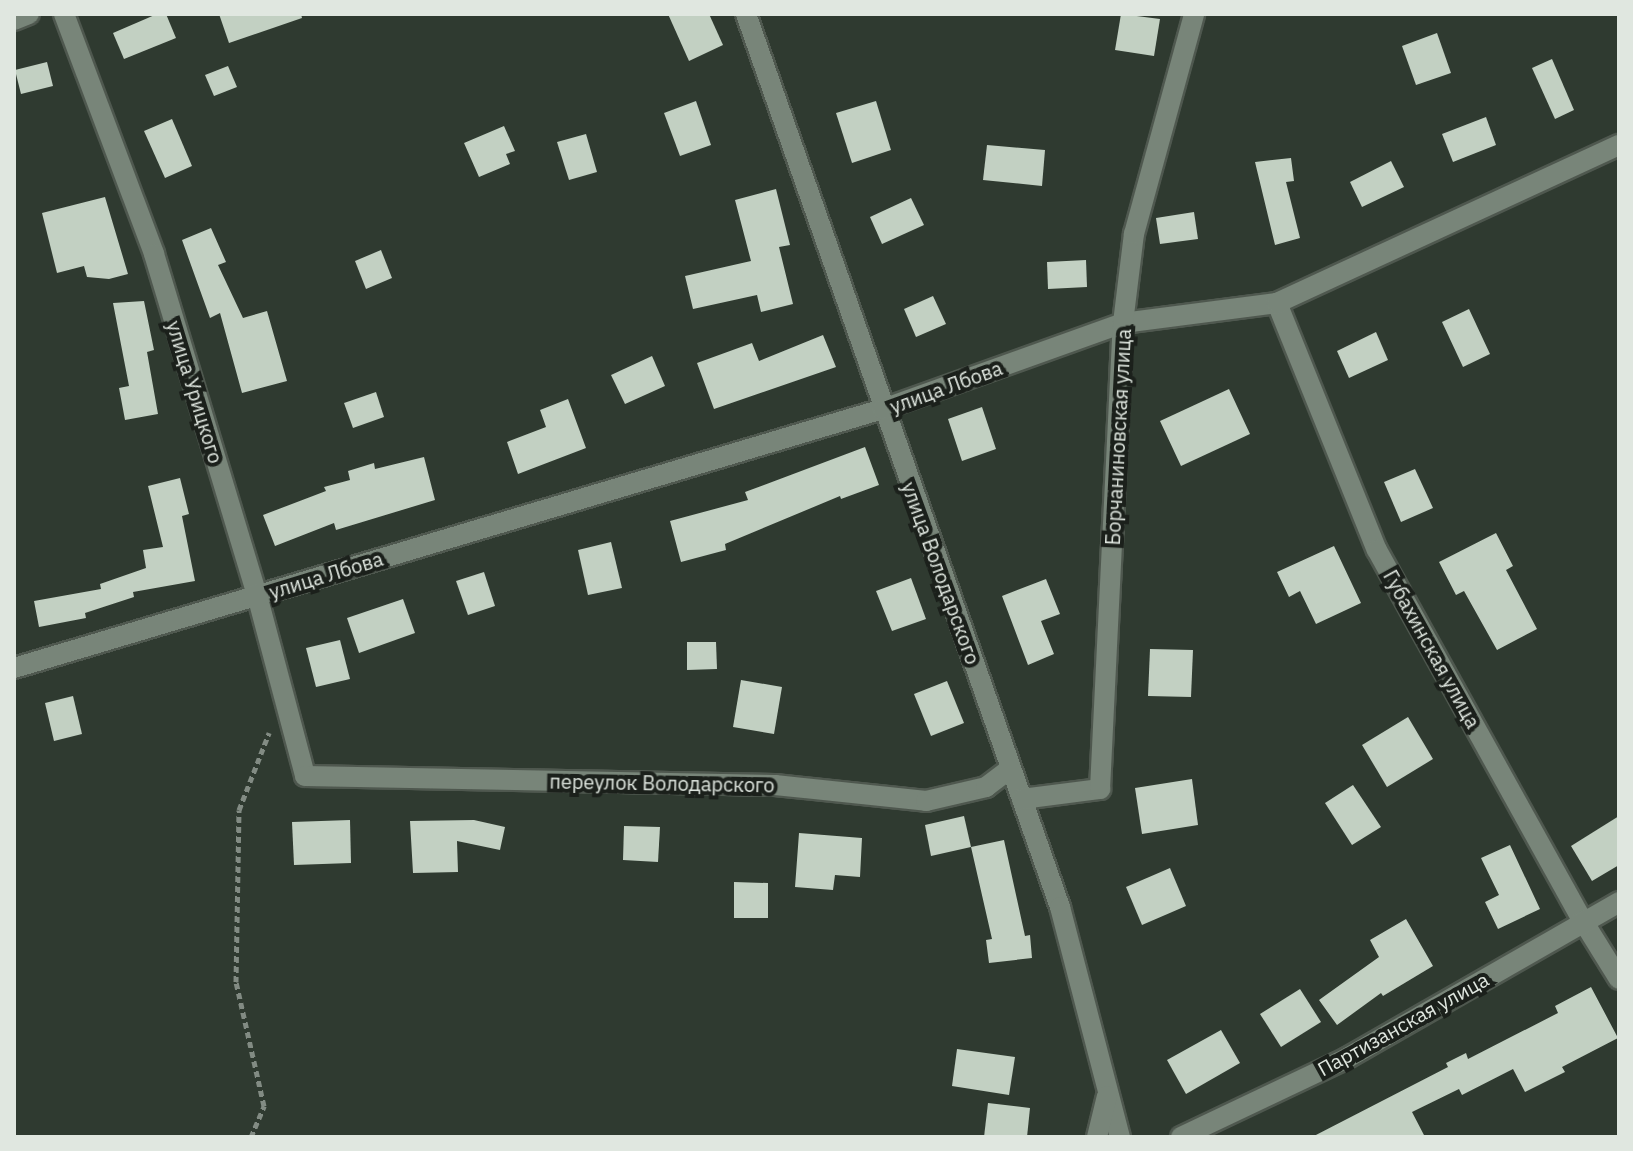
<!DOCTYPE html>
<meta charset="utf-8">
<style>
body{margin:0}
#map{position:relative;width:1633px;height:1151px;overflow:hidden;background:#2f3a30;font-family:"IBM Plex Sans",sans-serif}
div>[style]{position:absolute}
.building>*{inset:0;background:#c2d0c2}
.path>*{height:5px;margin-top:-2.5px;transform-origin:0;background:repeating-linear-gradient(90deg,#828b83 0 6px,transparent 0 10px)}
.roads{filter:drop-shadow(2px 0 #4f584f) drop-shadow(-2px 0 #4f584f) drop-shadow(0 2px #4f584f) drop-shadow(0 -2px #4f584f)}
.street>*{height:20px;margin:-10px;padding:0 10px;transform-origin:10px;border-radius:10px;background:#788579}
span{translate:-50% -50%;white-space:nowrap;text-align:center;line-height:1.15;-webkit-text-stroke:8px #1b201b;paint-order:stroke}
.street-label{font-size:20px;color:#e0e7e0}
.frame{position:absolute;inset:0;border:16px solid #e0e7e0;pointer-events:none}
</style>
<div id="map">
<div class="building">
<div style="clip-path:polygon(157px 14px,166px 14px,176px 38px,124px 59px,113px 33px)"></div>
<div style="clip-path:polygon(219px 14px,301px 14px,302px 18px,229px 43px)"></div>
<div style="clip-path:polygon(668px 14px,709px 14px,723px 45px,689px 61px)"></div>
<div style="clip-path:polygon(1121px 14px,1160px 19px,1154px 56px,1115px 50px)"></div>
<div style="clip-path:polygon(1437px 33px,1451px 73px,1416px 85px,1402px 46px)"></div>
<div style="clip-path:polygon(1552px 59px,1574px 110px,1555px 119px,1532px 68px)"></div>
<div style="clip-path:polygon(47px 62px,53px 86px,21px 94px,15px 70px)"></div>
<div style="clip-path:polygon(228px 66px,237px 87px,214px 96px,205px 75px)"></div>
<div style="clip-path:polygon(696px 101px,711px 145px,680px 156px,664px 113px)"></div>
<div style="clip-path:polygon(876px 101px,891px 150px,852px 163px,836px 113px)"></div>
<div style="clip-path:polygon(1486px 117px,1496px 145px,1453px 162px,1442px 134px)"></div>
<div style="clip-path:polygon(172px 119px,192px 166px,165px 178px,144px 131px)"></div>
<div style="clip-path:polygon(504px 126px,515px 151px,506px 154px,510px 164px,479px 177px,464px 143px)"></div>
<div style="clip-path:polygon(586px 134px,597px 172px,569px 180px,557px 142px)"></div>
<div style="clip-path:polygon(987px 145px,1045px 150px,1042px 186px,983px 180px)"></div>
<div style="clip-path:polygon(1291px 158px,1294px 181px,1286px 182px,1300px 238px,1275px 245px,1255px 162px)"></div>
<div style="clip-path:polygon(1391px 161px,1404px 187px,1362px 207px,1350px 182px)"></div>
<div style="clip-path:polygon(776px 189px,790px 245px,779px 247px,793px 304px,761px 312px,757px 295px,693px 309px,685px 276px,751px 261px,735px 200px)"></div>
<div style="clip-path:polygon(105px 197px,128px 274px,109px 279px,87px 277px,84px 266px,57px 273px,42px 213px)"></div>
<div style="clip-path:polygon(911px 198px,924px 225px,882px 244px,870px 217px)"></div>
<div style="clip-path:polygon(1194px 212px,1198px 239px,1160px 244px,1156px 218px)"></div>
<div style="clip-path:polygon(211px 228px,226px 262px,218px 265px,243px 318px,267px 311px,287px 381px,242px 393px,220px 313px,210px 318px,182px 240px)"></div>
<div style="clip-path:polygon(381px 250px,392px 278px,366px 289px,355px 261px)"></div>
<div style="clip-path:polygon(1086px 260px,1087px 287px,1048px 289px,1047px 262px)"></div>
<div style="clip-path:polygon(933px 296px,946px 324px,916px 337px,904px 309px)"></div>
<div style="clip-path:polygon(144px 301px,154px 350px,147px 352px,158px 414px,125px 420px,119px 388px,129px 386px,113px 303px)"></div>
<div style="clip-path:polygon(1469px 309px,1490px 354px,1463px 367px,1442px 322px)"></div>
<div style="clip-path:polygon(1376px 332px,1388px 360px,1349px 378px,1337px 351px)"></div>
<div style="clip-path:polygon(823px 335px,836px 367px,714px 409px,697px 363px,752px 343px,759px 361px)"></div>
<div style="clip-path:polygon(652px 356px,665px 386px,625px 404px,611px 375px)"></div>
<div style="clip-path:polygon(1229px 389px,1250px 434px,1181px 466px,1160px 421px)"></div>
<div style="clip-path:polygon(376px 392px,384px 417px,353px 428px,344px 403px)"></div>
<div style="clip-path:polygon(568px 399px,586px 448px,518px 474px,507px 442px,546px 427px,540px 410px)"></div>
<div style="clip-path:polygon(982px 407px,996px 449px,962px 461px,948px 419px)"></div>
<div style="clip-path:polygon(865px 447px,879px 485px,841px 499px,840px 496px,725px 544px,726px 550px,681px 562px,670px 521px,748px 500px,745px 492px)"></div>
<div style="clip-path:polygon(424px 457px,435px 500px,336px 530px,334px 523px,275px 546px,263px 515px,326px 491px,324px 487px,350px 480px,348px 471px,374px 463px,375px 469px)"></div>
<div style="clip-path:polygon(1415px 469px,1433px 508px,1401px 522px,1384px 482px)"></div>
<div style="clip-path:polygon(180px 478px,189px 514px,182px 516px,195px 581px,133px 592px,134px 597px,85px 613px,86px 618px,39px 627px,34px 601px,101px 589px,100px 584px,146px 568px,143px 550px,163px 547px,148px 486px)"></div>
<div style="clip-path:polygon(1496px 533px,1513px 566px,1506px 570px,1537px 629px,1497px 650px,1464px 591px,1456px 595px,1439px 562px)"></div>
<div style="clip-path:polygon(611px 542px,622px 588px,588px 595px,578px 550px)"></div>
<div style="clip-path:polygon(1334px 546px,1361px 603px,1316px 624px,1300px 591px,1289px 597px,1277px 572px)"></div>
<div style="clip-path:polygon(484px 572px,495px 606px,468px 615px,456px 581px)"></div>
<div style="clip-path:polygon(911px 578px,926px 619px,892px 631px,876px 591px)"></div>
<div style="clip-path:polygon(1046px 579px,1060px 614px,1041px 621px,1054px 654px,1028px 665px,1002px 596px)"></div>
<div style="clip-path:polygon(403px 599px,415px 633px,359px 653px,347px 618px)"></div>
<div style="clip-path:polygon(340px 640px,350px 679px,316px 687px,306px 648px)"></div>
<div style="clip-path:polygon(687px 642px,716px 642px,717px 669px,687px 670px)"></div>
<div style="clip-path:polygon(1150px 649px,1193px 650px,1191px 697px,1148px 696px)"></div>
<div style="clip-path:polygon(741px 680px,782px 687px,774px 734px,733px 727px)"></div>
<div style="clip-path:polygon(947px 681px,964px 723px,931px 736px,914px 694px)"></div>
<div style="clip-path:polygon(73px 696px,82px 734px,54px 741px,45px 703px)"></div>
<div style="clip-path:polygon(1408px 717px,1433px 759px,1387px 787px,1362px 745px)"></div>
<div style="clip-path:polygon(1192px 779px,1198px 825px,1142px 834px,1135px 788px)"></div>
<div style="clip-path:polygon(1353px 785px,1381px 827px,1352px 845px,1325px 803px)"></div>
<div style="clip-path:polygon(964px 816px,971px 847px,931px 856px,925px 825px)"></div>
<div style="clip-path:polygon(1619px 816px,1619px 865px,1592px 881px,1571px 846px)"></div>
<div style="clip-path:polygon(350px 820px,351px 863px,294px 865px,292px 822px)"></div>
<div style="clip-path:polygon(474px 820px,505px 827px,500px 850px,457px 841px,458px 872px,413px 873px,410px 821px)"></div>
<div style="clip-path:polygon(624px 826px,660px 827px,658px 862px,623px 860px)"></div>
<div style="clip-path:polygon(799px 833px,862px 838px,860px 877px,835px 875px,833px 890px,795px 887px)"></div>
<div style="clip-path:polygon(1004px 840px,1025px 936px,1030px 935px,1032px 958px,989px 963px,986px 940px,992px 939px,971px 847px)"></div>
<div style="clip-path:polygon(1510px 845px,1540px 909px,1498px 929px,1485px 902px,1499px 895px,1481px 858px)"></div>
<div style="clip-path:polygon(1170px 868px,1186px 906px,1142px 925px,1126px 887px)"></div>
<div style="clip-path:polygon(734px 882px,768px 883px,768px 918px,734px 918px)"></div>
<div style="clip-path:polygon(1406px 919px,1433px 966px,1383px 996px,1381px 993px,1337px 1025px,1319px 1000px,1379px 957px,1370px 940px)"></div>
<div style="clip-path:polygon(1591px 987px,1618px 1038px,1562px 1067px,1565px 1072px,1525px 1092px,1513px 1069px,1462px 1095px,1459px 1089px,1412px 1112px,1425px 1137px,1312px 1137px,1448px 1067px,1446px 1063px,1466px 1053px,1468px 1059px,1558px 1013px,1555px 1006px)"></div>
<div style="clip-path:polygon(1300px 989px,1321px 1022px,1281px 1047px,1260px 1014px)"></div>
<div style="clip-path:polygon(1221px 1030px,1240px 1063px,1186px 1094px,1167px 1060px)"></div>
<div style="clip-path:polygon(957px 1049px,1015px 1057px,1009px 1095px,952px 1086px)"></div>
<div style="clip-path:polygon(988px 1103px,1030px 1108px,1027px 1137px,984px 1137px)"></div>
</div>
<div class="path">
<div style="left:251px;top:1137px;width:34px;rotate:-67deg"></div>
<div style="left:264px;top:1106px;width:127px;rotate:-102.7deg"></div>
<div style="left:236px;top:982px;width:172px;rotate:-89deg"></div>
<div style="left:239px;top:810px;width:83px;rotate:-68.7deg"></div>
</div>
<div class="roads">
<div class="street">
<div style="left:64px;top:14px;width:256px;rotate:69.4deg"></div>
<div style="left:154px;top:254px;width:356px;rotate:73.2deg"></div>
<div style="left:257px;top:595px;width:187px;rotate:75.1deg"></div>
<div style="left:305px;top:776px;width:470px;rotate:1.1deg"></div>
<div style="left:775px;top:785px;width:152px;rotate:6deg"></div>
<div style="left:926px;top:801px;width:62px;rotate:-13.1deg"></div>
<div style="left:986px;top:787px;width:31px;rotate:-37deg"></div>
<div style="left:746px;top:14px;width:947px;rotate:70.63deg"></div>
<div style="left:1060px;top:907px;width:238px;rotate:75.4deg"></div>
<div style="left:14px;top:20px;width:16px;rotate:-22deg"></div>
<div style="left:1277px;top:303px;width:266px;rotate:68deg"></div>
<div style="left:1377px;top:550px;width:424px;rotate:61deg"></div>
<div style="left:1583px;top:921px;width:68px;rotate:58.2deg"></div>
<div style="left:14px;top:668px;width:907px;rotate:-16.6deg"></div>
<div style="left:883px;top:409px;width:255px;rotate:-19.7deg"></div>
<div style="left:1123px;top:323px;width:155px;rotate:-7.4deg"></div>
<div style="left:1277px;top:303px;width:377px;rotate:-24.8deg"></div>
<div style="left:1022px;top:799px;width:79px;rotate:-7.3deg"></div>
<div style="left:1100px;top:789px;width:467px;rotate:-87.2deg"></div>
<div style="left:1123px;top:323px;width:90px;rotate:-83deg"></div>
<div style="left:1134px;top:234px;width:228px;rotate:-74.7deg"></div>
<div style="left:1097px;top:1137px;width:42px;rotate:-76.3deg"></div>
<div style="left:1181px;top:1137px;width:184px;rotate:-25.4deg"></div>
<div style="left:1347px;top:1058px;width:314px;rotate:-29.8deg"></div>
</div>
</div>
<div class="street-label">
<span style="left:946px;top:387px;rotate:-20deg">улица Лбова</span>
<span style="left:195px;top:392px;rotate:73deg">улица Урицкого</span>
<span style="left:1118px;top:437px;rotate:-87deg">Борчаниновская улица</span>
<span style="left:941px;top:573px;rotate:70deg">улица Володарского</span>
<span style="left:326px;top:575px;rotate:-17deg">улица Лбова</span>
<span style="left:1432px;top:649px;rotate:61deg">Губахинская улица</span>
<span style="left:662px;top:783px;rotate:1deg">переулок Володарского</span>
<span style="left:1403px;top:1024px;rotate:-29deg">Партизанская улица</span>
</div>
<div class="frame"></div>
</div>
